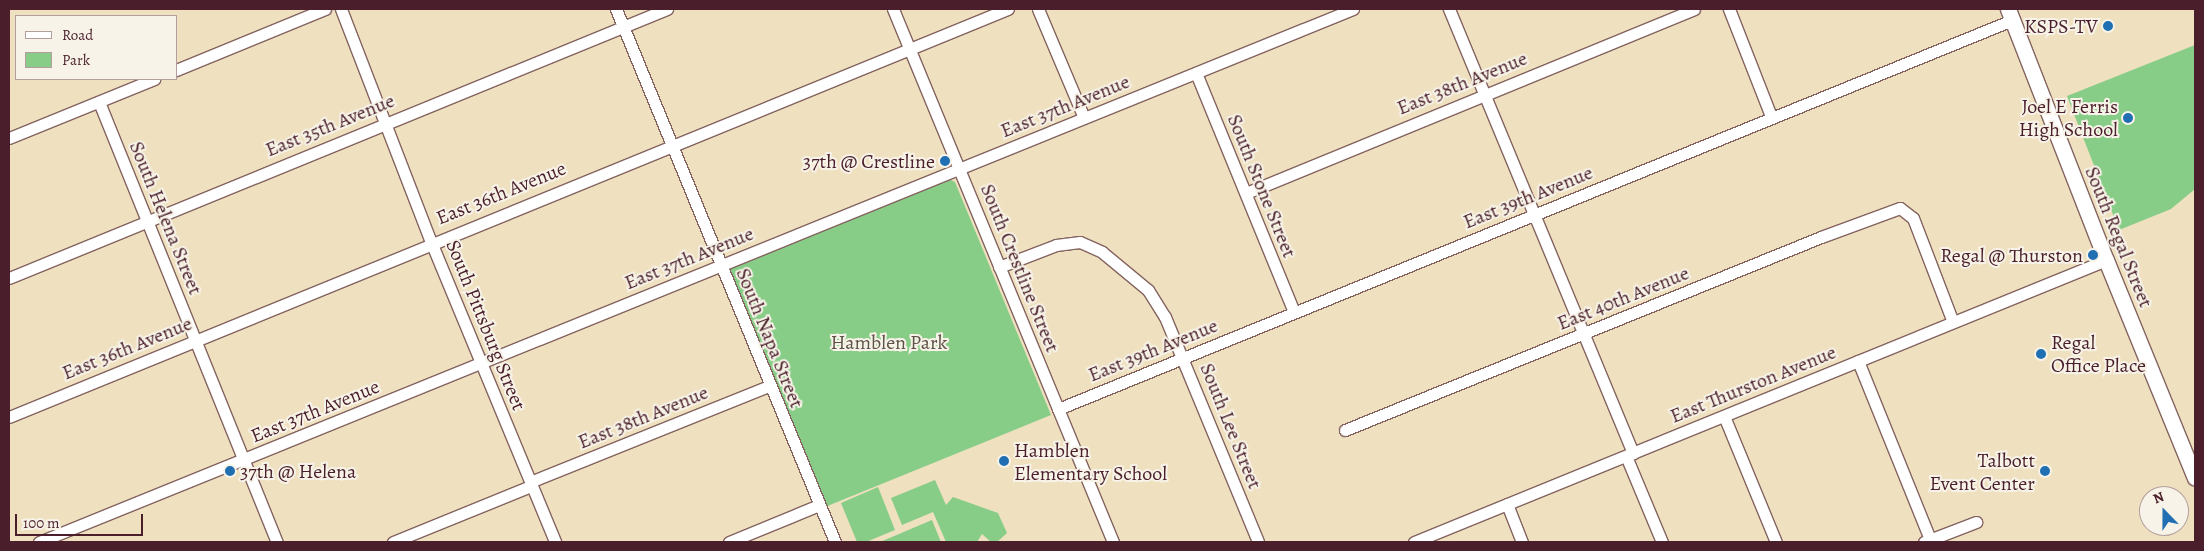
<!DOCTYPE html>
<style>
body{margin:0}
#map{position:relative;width:2204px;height:551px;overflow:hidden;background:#efe0c0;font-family:Alegreya,serif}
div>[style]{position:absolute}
.green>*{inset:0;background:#88cd87}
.roads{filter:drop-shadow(1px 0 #84635f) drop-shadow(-1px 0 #84635f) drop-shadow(0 1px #84635f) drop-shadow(0 -1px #84635f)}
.minor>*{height:11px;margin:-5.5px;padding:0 5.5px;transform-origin:5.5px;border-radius:5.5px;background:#fff}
.major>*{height:15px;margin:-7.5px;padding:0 7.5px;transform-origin:7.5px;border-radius:7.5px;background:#fff}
.dots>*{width:14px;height:14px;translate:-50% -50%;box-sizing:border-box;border:2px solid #f7f3e8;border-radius:50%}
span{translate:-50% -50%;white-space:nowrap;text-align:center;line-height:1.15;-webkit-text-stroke:4px #f7f3e8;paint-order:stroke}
.poi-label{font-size:20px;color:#4a1f2b}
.right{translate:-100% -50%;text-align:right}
.left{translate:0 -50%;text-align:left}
.street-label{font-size:20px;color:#4a1f2b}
.park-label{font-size:20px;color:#5d5347}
.frame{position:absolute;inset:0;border:10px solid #4a1f2b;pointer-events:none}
.legend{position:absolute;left:15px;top:15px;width:162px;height:65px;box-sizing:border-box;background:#f7f3e8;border:1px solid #b29e9c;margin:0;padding:6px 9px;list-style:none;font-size:15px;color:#4a1f2b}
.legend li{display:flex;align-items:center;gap:10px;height:25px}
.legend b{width:25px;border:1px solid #b29e9c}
.north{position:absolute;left:2139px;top:486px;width:50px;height:50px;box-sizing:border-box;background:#f7f3e8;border:1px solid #b29e9c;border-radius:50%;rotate:338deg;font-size:14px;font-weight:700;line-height:20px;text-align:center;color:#4a1f2b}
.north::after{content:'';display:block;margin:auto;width:18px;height:22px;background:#1f6fb2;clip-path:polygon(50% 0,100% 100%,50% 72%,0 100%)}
.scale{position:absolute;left:15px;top:514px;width:128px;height:22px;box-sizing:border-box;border:2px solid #4a1f2b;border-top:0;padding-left:6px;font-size:15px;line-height:18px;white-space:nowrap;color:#4a1f2b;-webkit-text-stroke:4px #f7f3e8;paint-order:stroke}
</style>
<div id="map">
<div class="green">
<div style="clip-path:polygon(2195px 45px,2195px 189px,2171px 209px,2119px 230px,2067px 96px)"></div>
<div style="clip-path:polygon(949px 179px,955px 182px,1051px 415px,825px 507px,728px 270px)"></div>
<div style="clip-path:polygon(935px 480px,946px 505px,953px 497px,998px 513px,1007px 533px,997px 542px,991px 542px,982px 534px,977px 542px,946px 542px,933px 512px,902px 525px,891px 498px)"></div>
<div style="clip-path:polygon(878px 487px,895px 530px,866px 542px,857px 542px,841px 503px)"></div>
<div style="clip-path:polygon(932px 520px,941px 542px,880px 542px)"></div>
</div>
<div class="roads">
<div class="minor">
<div style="left:341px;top:9px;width:250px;rotate:68.9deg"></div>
<div style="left:431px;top:242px;width:325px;rotate:67.5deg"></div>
<div style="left:616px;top:9px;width:576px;rotate:67.66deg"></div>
<div style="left:893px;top:9px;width:577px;rotate:67.57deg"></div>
<div style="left:1038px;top:9px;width:118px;rotate:67.1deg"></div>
<div style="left:1449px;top:9px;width:481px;rotate:67.5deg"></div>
<div style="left:1729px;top:9px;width:115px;rotate:68.6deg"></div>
<div style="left:176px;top:70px;width:161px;rotate:-22.3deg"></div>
<div style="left:1196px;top:73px;width:258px;rotate:67.7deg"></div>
<div style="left:99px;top:102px;width:475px;rotate:68deg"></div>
<div style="left:9px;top:138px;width:157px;rotate:-22.1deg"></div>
<div style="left:1246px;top:193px;width:484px;rotate:-22.3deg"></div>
<div style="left:999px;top:267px;width:61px;rotate:-21.1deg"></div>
<div style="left:1056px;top:245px;width:24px;rotate:-7deg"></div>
<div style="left:1080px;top:242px;width:24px;rotate:24deg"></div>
<div style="left:1102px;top:252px;width:60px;rotate:39.6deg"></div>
<div style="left:1148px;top:290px;width:32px;rotate:58deg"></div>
<div style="left:1165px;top:317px;width:243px;rotate:67.5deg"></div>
<div style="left:9px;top:278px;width:711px;rotate:-22.24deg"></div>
<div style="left:1858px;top:361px;width:195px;rotate:68deg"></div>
<div style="left:1058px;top:409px;width:1030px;rotate:-22.18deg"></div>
<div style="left:1724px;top:416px;width:136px;rotate:67.6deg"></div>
<div style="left:9px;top:417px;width:1079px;rotate:-22.22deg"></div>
<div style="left:1345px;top:430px;width:514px;rotate:-22.07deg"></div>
<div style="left:1821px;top:237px;width:84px;rotate:-20.2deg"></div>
<div style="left:1900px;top:208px;width:16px;rotate:38deg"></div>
<div style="left:1913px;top:218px;width:111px;rotate:69deg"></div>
<div style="left:1626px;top:456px;width:93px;rotate:67.3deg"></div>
<div style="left:530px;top:482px;width:258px;rotate:-21.9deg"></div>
<div style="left:1507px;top:504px;width:41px;rotate:68.5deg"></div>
<div style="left:39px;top:542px;width:1418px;rotate:-22.08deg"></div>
<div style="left:393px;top:542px;width:149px;rotate:-22.1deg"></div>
<div style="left:729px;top:542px;width:97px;rotate:-22.3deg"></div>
<div style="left:1414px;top:542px;width:747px;rotate:-22.17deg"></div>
<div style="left:1924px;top:542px;width:56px;rotate:-21deg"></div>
</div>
<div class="major">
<div style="left:2008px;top:9px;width:269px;rotate:68.7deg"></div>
<div style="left:2106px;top:260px;width:235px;rotate:67.8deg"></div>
</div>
</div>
<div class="dots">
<div style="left:2108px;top:26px;background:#1f6fb2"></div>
<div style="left:2128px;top:118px;background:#1f6fb2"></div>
<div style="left:945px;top:161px;background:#1f6fb2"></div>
<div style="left:2093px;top:255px;background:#1f6fb2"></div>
<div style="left:2041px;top:354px;background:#1f6fb2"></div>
<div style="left:1004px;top:461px;background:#1f6fb2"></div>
<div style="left:230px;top:471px;background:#1f6fb2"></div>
<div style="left:2045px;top:471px;background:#1f6fb2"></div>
</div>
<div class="poi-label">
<span class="right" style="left:2098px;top:26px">KSPS-TV</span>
<span class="right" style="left:2118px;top:118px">Joel E Ferris<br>High School</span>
<span class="right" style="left:935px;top:161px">37th @ Crestline</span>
<span class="right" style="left:2083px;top:255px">Regal @ Thurston</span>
<span class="left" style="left:2051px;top:354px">Regal<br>Office Place</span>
<span class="left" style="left:1014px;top:462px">Hamblen<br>Elementary School</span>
<span class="right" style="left:2035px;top:472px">Talbott<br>Event Center</span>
<span class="left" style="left:240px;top:471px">37th @ Helena</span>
</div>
<div class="street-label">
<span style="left:1462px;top:83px;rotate:-22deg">East 38th Avenue</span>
<span style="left:1065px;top:106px;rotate:-22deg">East 37th Avenue</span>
<span style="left:330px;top:125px;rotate:-22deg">East 35th Avenue</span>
<span style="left:1262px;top:186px;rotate:68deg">South Stone Street</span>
<span style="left:501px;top:193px;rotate:-22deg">East 36th Avenue</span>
<span style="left:1528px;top:197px;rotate:-22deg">East 39th Avenue</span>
<span style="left:166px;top:218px;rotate:68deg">South Helena Street</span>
<span style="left:2119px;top:237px;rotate:68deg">South Regal Street</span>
<span style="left:689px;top:258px;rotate:-22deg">East 37th Avenue</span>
<span style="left:1020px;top:268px;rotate:68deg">South Crestline Street</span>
<span style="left:1623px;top:298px;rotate:-22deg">East 40th Avenue</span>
<span style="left:486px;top:325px;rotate:68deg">South Pittsburg Street</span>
<span style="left:770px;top:338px;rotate:68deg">South Napa Street</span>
<span style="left:127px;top:348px;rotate:-22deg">East 36th Avenue</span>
<span style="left:1153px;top:350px;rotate:-22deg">East 39th Avenue</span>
<span style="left:1753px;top:384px;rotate:-22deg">East Thurston Avenue</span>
<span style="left:315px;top:411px;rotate:-22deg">East 37th Avenue</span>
<span style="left:643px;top:417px;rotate:-22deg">East 38th Avenue</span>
<span style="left:1231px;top:426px;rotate:68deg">South Lee Street</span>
</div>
<div class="park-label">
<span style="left:889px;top:342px">Hamblen Park</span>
</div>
<div class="frame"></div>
<ul class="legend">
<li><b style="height:6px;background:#fff"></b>Road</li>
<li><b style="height:14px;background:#88cd87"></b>Park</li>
</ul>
<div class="north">N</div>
<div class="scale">100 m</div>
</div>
